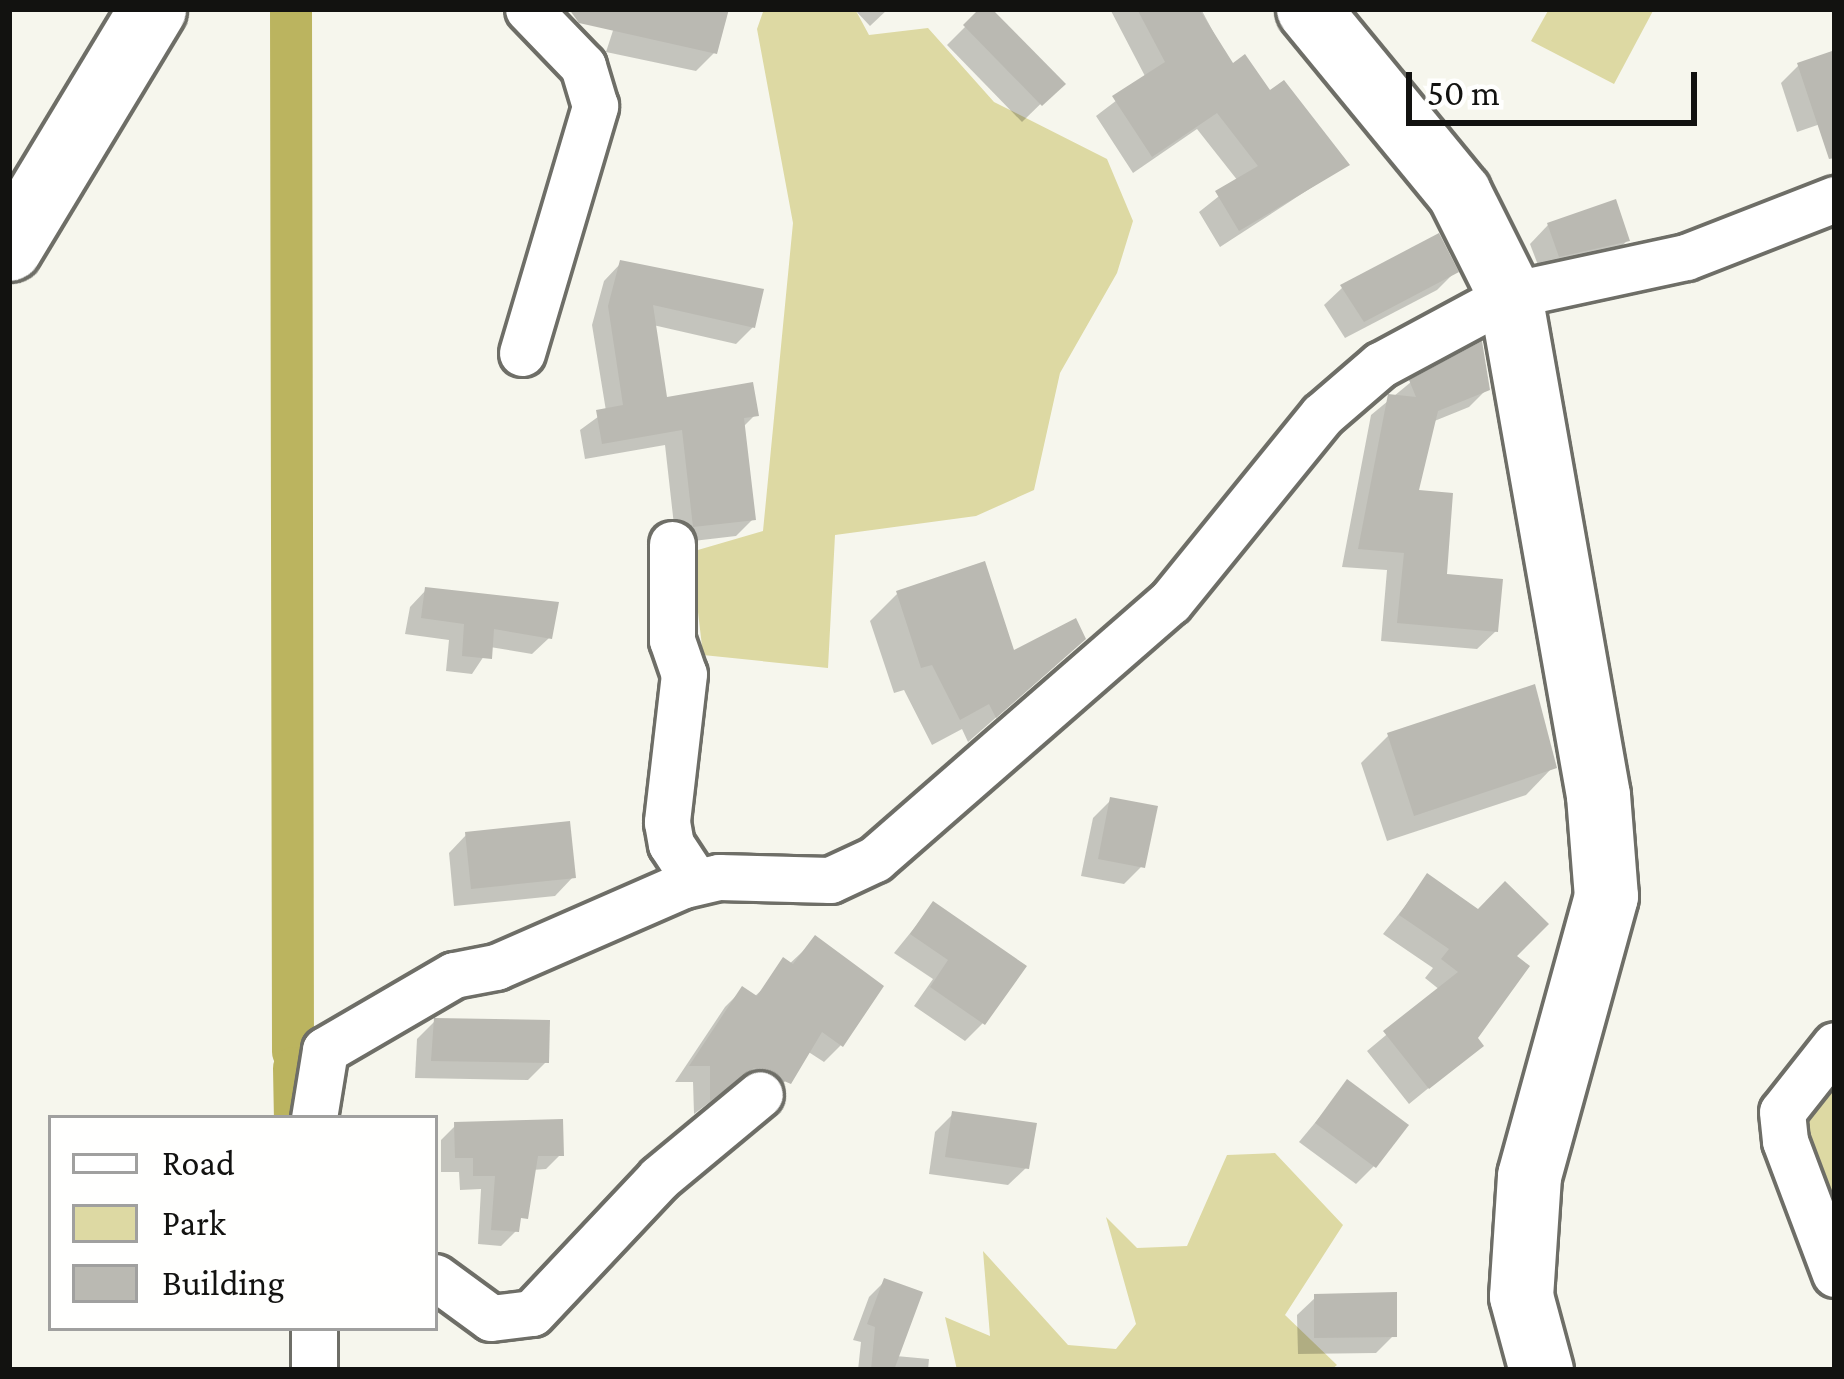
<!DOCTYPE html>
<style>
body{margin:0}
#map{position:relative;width:1844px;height:1379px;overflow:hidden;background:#f6f6ed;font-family:"Crimson Pro",serif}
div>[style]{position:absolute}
.green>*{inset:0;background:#ddd9a3}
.shadow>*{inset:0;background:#0003}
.canal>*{height:42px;margin:-21px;padding:0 21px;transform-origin:21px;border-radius:21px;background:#bbb45f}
.building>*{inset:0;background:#bab9b2}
.roads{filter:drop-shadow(3px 0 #6e6e67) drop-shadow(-3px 0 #6e6e67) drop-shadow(0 3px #6e6e67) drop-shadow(0 -3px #6e6e67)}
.street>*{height:45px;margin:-22.5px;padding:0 22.5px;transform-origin:22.5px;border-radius:22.5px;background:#fff}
.secondary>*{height:63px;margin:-31.5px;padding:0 31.5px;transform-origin:31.5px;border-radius:31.5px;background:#fff}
.primary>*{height:66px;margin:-33px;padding:0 33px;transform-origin:33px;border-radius:33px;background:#fff}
span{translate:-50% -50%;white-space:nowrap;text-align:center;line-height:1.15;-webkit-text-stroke:10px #fffffe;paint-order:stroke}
.frame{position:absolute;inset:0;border:12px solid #121210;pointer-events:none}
.legend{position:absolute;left:48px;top:1115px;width:390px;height:216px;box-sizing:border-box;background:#fffffe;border:3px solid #a0a09f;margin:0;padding:15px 21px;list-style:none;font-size:36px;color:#121210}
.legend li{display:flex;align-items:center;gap:24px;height:60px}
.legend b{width:60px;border:3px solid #a0a09f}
.scale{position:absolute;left:1406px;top:72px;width:291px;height:54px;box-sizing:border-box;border:6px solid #121210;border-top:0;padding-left:15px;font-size:36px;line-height:42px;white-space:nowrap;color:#121210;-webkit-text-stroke:9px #fffffe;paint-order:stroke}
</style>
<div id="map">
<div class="green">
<div style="clip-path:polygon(764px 9px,855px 9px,869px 35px,928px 28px,994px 102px,1107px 159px,1133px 221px,1117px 273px,1060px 373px,1034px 490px,976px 516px,835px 535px,828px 668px,703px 655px,691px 552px,763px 531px,793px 223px,757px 29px)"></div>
<div style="clip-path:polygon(1549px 9px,1654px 9px,1614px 84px,1531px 41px)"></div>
<div style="clip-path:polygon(1835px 1090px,1835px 1219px,1806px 1138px,1808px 1112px)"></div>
<div style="clip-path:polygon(1275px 1153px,1343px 1225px,1285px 1315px,1337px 1365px,1331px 1370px,957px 1370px,945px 1317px,990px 1336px,983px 1251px,1068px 1345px,1116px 1349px,1136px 1324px,1106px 1217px,1137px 1248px,1187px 1246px,1227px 1155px)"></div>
</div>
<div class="shadow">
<div style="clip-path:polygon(620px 9px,701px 9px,714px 53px,696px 71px,606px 52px)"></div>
<div style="clip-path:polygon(854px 9px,888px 9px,870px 26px)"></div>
<div style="clip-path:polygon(983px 9px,1061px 84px,1022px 122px,947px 45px)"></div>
<div style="clip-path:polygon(1110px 9px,1201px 9px,1232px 67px,1346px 165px,1220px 247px,1199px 212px,1238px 181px,1197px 129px,1133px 173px,1096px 116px,1146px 78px)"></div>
<div style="clip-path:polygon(1835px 53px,1835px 119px,1797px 132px,1781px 83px,1799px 65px)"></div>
<div style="clip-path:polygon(1548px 225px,1627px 241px,1609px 258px,1541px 273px,1530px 244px)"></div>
<div style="clip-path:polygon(621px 263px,753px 327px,736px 344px,653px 325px,664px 401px,755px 415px,742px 428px,753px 519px,736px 536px,676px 543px,665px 445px,585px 459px,580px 430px,606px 411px,592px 325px,604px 281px)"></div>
<div style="clip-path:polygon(1455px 272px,1437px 290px,1345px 338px,1324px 305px,1342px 288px)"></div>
<div style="clip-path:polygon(1411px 382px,1487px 389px,1469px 407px,1432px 422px,1415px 493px,1443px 577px,1496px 631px,1477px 649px,1381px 641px,1387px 570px,1342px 567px,1371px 415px)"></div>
<div style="clip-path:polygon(426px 590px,549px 638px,532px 654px,490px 647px,472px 674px,446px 671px,449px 640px,405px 634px,410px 607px)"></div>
<div style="clip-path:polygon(897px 594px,1013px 654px,1055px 666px,968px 742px,962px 729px,932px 745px,904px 690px,894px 693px,870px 621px)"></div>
<div style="clip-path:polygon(1388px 736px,1553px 767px,1526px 795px,1387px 841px,1361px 763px)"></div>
<div style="clip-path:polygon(1111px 800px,1142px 866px,1124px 884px,1081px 876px,1093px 818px)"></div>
<div style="clip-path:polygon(467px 834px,573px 877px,555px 896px,454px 906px,449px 853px)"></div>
<div style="clip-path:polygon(1428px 877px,1513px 957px,1474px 1038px,1480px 1046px,1409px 1104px,1367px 1051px,1440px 990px,1425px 978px,1433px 968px,1383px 934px)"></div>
<div style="clip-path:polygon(933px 905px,983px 1023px,965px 1041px,914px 1006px,933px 979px,894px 953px)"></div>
<div style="clip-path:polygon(816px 939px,841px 1045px,824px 1062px,807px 1051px,772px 1099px,735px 1083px,694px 1114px,693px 1082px,675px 1082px,725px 1007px,742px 990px,753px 998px)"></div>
<div style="clip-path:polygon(435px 1021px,546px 1062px,528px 1080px,415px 1078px,417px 1039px)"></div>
<div style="clip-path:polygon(1348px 1083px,1374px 1166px,1356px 1184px,1299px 1142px)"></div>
<div style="clip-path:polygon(953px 1114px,1027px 1167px,1008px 1185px,929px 1174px,935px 1132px)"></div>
<div style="clip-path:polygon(456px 1125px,561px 1154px,546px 1169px,532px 1170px,516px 1231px,501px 1246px,478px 1244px,481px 1189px,460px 1190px,459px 1172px,441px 1172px,441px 1140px)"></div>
<div style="clip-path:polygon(885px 1281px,896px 1356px,929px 1359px,928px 1370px,858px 1370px,861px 1342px,853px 1340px,869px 1297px)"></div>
<div style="clip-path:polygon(1316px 1297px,1394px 1335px,1376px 1353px,1298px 1354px,1297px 1315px)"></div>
</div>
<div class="canal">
<div style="left:291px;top:9px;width:1043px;rotate:89.89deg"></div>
<div style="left:294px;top:1068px;width:50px;rotate:88.9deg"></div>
</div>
<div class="building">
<div style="clip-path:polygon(569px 9px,729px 9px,717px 54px,579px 23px)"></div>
<div style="clip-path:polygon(979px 9px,992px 9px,1066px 84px,1042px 106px,963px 25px)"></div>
<div style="clip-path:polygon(1137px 9px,1199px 9px,1233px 63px,1245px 54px,1270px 90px,1284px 80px,1350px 165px,1239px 231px,1215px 191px,1258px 166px,1217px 113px,1152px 157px,1112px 96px,1165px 62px)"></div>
<div style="clip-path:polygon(1835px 50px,1835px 158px,1829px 159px,1797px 63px)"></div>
<div style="clip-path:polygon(1616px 199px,1630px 241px,1559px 257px,1547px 223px)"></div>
<div style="clip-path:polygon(1439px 233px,1459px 272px,1364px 322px,1340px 285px)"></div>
<div style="clip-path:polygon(620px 260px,764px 289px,755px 328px,653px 305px,667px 397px,753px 382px,759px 416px,744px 418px,756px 520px,693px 527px,682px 430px,602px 444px,596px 410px,623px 405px,608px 306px)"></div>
<div style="clip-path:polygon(1482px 341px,1490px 390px,1438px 411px,1419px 490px,1453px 493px,1447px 574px,1503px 579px,1498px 632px,1397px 623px,1404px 553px,1358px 549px,1388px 394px,1416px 397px,1409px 380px)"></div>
<div style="clip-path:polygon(985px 561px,1014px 650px,1076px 618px,1086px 639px,996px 718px,989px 704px,960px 720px,932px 665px,921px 668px,896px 591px)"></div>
<div style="clip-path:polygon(425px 587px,559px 602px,552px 639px,494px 629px,492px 659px,462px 656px,464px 624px,421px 618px)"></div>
<div style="clip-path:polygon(1535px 684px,1557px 768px,1414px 816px,1387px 733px)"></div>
<div style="clip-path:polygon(1110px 797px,1158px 806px,1145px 868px,1098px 859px)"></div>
<div style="clip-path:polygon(570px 821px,576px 878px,471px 889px,465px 832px)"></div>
<div style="clip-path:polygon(1427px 873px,1478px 909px,1505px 881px,1549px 924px,1517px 956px,1530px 966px,1478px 1038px,1484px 1046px,1429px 1089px,1383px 1031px,1458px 972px,1441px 959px,1449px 949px,1399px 915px)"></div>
<div style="clip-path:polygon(933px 901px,1027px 966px,985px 1025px,930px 987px,948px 960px,910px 934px)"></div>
<div style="clip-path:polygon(815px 935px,884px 986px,843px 1047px,822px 1032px,791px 1084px,754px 1068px,710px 1101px,710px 1066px,689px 1066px,742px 986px,757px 996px,783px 957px,793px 964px)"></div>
<div style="clip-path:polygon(434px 1018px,550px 1020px,549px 1063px,431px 1061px)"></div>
<div style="clip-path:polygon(1347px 1079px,1409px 1125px,1376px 1168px,1315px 1123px)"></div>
<div style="clip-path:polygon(952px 1111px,1037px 1123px,1029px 1169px,945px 1157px)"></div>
<div style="clip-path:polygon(563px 1119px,564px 1156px,538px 1156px,528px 1219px,521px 1218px,519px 1232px,491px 1230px,495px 1176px,473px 1176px,473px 1158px,455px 1158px,454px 1122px)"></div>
<div style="clip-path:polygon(884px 1278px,923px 1292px,894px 1370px,871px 1370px,875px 1327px,867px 1324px)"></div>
<div style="clip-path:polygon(1397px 1292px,1397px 1337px,1314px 1338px,1314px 1294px)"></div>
</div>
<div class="roads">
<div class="street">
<div style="left:522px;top:353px;width:258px;rotate:-73.5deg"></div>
<div style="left:595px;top:106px;width:42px;rotate:-106.7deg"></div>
<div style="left:583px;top:66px;width:79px;rotate:-134deg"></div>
<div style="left:672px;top:544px;width:96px;rotate:90deg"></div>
<div style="left:672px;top:640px;width:36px;rotate:71deg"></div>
<div style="left:684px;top:674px;width:149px;rotate:96.6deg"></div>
<div style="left:667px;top:822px;width:22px;rotate:80deg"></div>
<div style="left:671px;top:844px;width:45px;rotate:56.7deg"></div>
<div style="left:1835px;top:1045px;width:85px;rotate:128.3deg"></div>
<div style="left:1782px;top:1112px;width:29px;rotate:84deg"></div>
<div style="left:1785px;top:1141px;width:142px;rotate:69.4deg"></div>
<div style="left:314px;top:1118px;width:69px;rotate:-80.8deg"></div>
<div style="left:325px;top:1050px;width:149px;rotate:-30.2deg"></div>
<div style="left:454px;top:975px;width:43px;rotate:-10.8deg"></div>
<div style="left:496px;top:967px;width:205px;rotate:-23.6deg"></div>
<div style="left:684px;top:885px;width:36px;rotate:-13deg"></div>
<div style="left:719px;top:877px;width:111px;rotate:1.5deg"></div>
<div style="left:830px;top:880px;width:50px;rotate:-25deg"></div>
<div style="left:875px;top:859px;width:391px;rotate:-41.1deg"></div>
<div style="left:1170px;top:602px;width:241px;rotate:-50.9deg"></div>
<div style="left:1322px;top:415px;width:77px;rotate:-40.8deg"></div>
<div style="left:1380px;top:365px;width:148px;rotate:-28.3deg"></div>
<div style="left:1510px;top:295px;width:180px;rotate:-12.2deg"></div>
<div style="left:1686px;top:257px;width:160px;rotate:-21.3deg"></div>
<div style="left:435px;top:1277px;width:69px;rotate:36.2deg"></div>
<div style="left:491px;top:1318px;width:41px;rotate:-7deg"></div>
<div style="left:532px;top:1313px;width:185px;rotate:-46.7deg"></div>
<div style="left:659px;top:1178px;width:131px;rotate:-39.7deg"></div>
<div style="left:314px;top:1370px;width:42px;rotate:-90deg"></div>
</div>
<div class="secondary">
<div style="left:1308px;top:9px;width:238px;rotate:50.6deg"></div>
<div style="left:1459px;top:193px;width:114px;rotate:63.4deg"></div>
<div style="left:1510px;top:295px;width:508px;rotate:80.02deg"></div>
<div style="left:1598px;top:795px;width:101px;rotate:85.5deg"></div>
<div style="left:1606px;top:896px;width:290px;rotate:105.4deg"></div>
<div style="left:1529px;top:1176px;width:120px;rotate:93.8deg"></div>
<div style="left:1521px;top:1296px;width:77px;rotate:74.9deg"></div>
</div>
<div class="primary">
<div style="left:9px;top:248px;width:279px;rotate:-58.9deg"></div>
</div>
</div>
<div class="frame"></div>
<ul class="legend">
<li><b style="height:15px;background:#fff"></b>Road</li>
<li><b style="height:33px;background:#ddd9a3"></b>Park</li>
<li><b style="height:33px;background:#bab9b2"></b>Building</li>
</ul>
<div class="scale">50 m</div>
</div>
